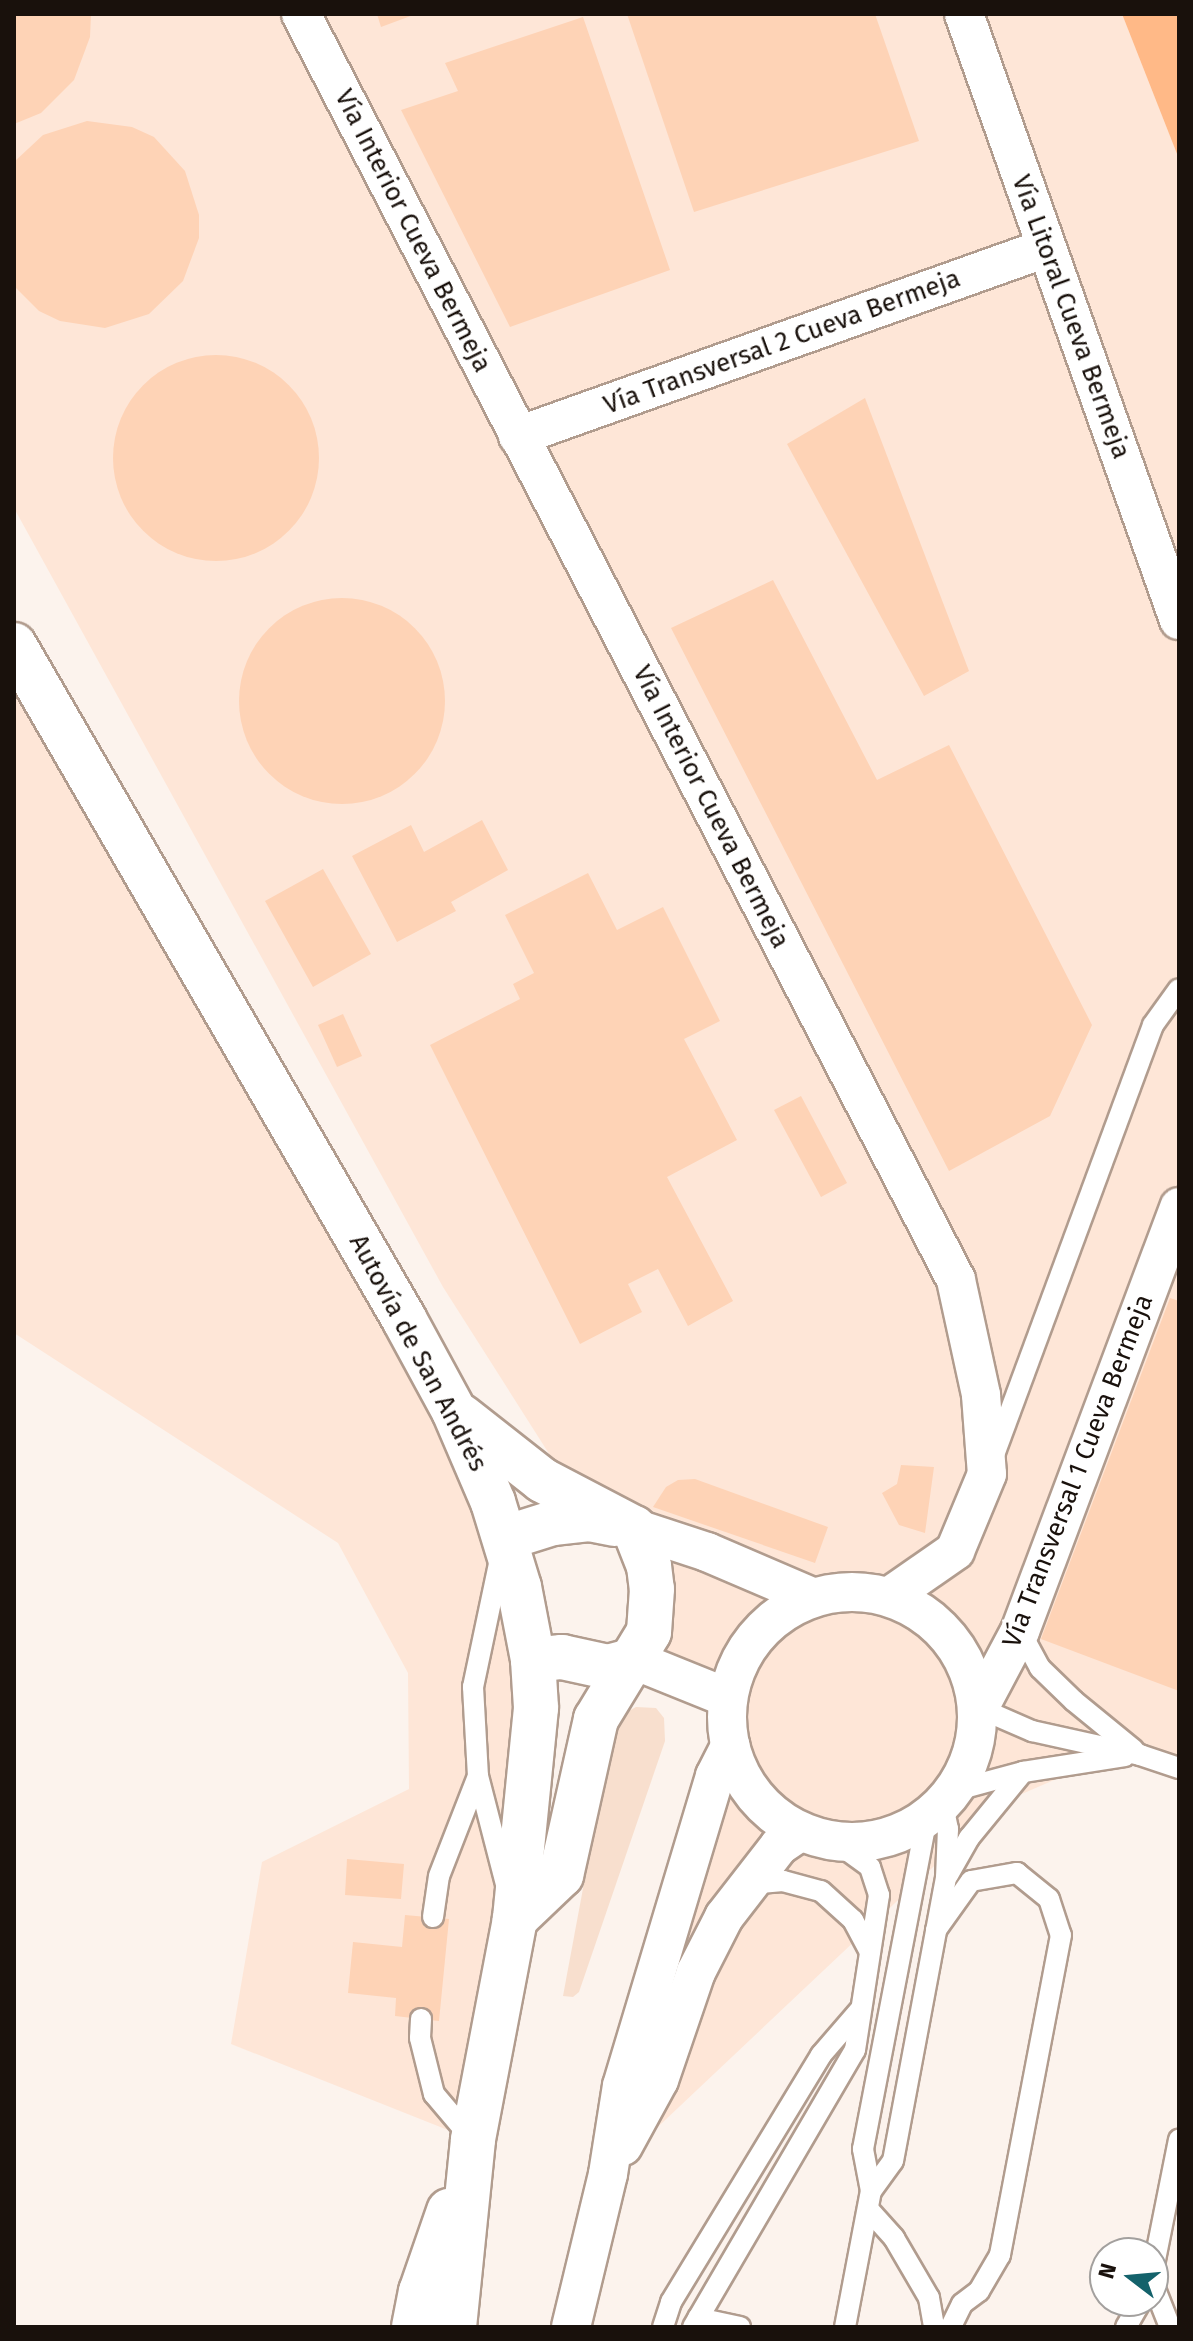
<!DOCTYPE html>
<meta charset="utf-8">
<style>
body{margin:0}
#map{position:relative;width:1193px;height:2341px;overflow:hidden;background:#fcf3ed;font-family:"Fira Sans",sans-serif}
div>[style]{position:absolute}
.built>*{inset:0;background:#fee6d7}
.green>*{inset:0;background:#f8dfce}
.water>*{inset:0;background:#ffb987}
.building>*{inset:0;background:#fed3b6}
.round{border-radius:50%}
.roads{filter:drop-shadow(2px 0 #b19c8e) drop-shadow(-2px 0 #b19c8e) drop-shadow(0 2px #b19c8e) drop-shadow(0 -2px #b19c8e)}
.service>*{height:20px;margin:-10px;padding:0 10px;transform-origin:10px;border-radius:10px;background:#fff}
.minor>*{height:38px;margin:-19px;padding:0 19px;transform-origin:19px;border-radius:19px;background:#fff}
.minor>.ring{margin:-19px;padding:0;box-sizing:content-box;background:none;border:38px solid #fff;border-radius:50%}
.primary>*{height:44px;margin:-22px;padding:0 22px;transform-origin:22px;border-radius:22px;background:#fff}
span{translate:-50% -50%;white-space:nowrap;text-align:center;line-height:1.15;-webkit-text-stroke:7px #fff;paint-order:stroke}
.street-label{font-size:26px;color:#19110c}
.frame{position:absolute;inset:0;border:16px solid #19110c;pointer-events:none}
.north{position:absolute;left:1089px;top:2237px;width:80px;height:80px;box-sizing:border-box;background:#fff;border:2px solid #a3a09e;border-radius:50%;rotate:286deg;font-size:22px;font-weight:700;line-height:32px;text-align:center;color:#19110c}
.north::after{content:'';display:block;margin:auto;width:28px;height:36px;background:#14626b;clip-path:polygon(50% 0,100% 100%,50% 72%,0 100%)}
</style>
<div id="map">
<div class="built">
<div style="clip-path:polygon(14px 14px,1122px 14px,1179px 159px,1179px 1768px,1157px 1761px,1061px 1777px,1001px 1803px,608px 2174px,730px 1746px,728px 1698px,660px 1669px,649px 1566px,542px 1480px,553px 1460px,443px 1287px,14px 508px)"></div>
<div style="clip-path:polygon(14px 645px,404px 1319px,533px 1660px,473px 2140px,231px 2044px,262px 1862px,409px 1789px,408px 1673px,338px 1543px,14px 1333px)"></div>
</div>
<div class="green">
<div style="clip-path:polygon(636px 1707px,656px 1708px,664px 1718px,665px 1741px,579px 1992px,573px 1997px,563px 1996px,611px 1738px,627px 1712px)"></div>
</div>
<div class="water">
<div style="clip-path:polygon(1122px 14px,1179px 14px,1179px 159px)"></div>
</div>
<div class="building">
<div style="clip-path:polygon(14px 14px,91px 14px,90px 37px,74px 80px,41px 113px,14px 124px)"></div>
<div style="clip-path:polygon(377px 14px,416px 14px,381px 27px)"></div>
<div style="clip-path:polygon(627px 14px,875px 14px,919px 141px,694px 212px)"></div>
<div style="clip-path:polygon(583px 17px,670px 270px,510px 327px,401px 110px,458px 91px,445px 63px)"></div>
<div style="clip-path:polygon(87px 121px,132px 127px,154px 137px,185px 171px,199px 215px,199px 238px,183px 281px,149px 314px,105px 328px,60px 321px,39px 311px,14px 286px,14px 162px,43px 135px)"></div>
<div class="round" style="left:113px;top:355px;width:206px;height:206px"></div>
<div style="clip-path:polygon(865px 398px,969px 671px,924px 696px,787px 444px)"></div>
<div style="clip-path:polygon(773px 580px,877px 780px,949px 745px,1092px 1025px,1050px 1116px,949px 1171px,671px 628px)"></div>
<div class="round" style="left:239px;top:598px;width:206px;height:206px"></div>
<div style="clip-path:polygon(482px 820px,508px 870px,451px 902px,456px 911px,397px 942px,352px 856px,411px 825px,424px 852px)"></div>
<div style="clip-path:polygon(323px 869px,371px 954px,313px 987px,265px 901px)"></div>
<div style="clip-path:polygon(588px 873px,617px 930px,663px 907px,720px 1021px,684px 1039px,737px 1140px,667px 1177px,733px 1301px,688px 1326px,658px 1269px,628px 1284px,642px 1312px,580px 1344px,430px 1045px,520px 999px,513px 984px,534px 973px,505px 915px)"></div>
<div style="clip-path:polygon(343px 1014px,362px 1056px,337px 1067px,318px 1025px)"></div>
<div style="clip-path:polygon(801px 1096px,847px 1183px,821px 1197px,774px 1110px)"></div>
<div style="clip-path:polygon(1170px 1298px,1179px 1301px,1179px 1691px,1041px 1639px)"></div>
<div style="clip-path:polygon(901px 1465px,934px 1467px,925px 1533px,899px 1525px,882px 1493px,897px 1484px)"></div>
<div style="clip-path:polygon(695px 1479px,828px 1527px,815px 1563px,653px 1507px,666px 1487px,678px 1480px)"></div>
<div style="clip-path:polygon(347px 1859px,404px 1864px,401px 1899px,345px 1895px)"></div>
<div style="clip-path:polygon(405px 1915px,449px 1919px,439px 2021px,395px 2016px,396px 1998px,348px 1993px,353px 1942px,402px 1947px)"></div>
</div>
<div class="roads">
<div class="service">
<div style="left:994px;top:1455px;width:458px;rotate:-69.7deg"></div>
<div style="left:1153px;top:1025px;width:44px;rotate:-54.2deg"></div>
<div style="left:500px;top:1559px;width:131px;rotate:101.9deg"></div>
<div style="left:473px;top:1687px;width:89px;rotate:86.8deg"></div>
<div style="left:478px;top:1776px;width:112px;rotate:75.5deg"></div>
<div style="left:1020px;top:1631px;width:42px;rotate:61.6deg"></div>
<div style="left:1040px;top:1668px;width:47px;rotate:44.1deg"></div>
<div style="left:1074px;top:1701px;width:77px;rotate:39.2deg"></div>
<div style="left:979px;top:1708px;width:58px;rotate:23.5deg"></div>
<div style="left:1032px;top:1731px;width:111px;rotate:12.5deg"></div>
<div style="left:1140px;top:1755px;width:41px;rotate:18.4deg"></div>
<div style="left:953px;top:1791px;width:73px;rotate:-15.2deg"></div>
<div style="left:1023px;top:1772px;width:103px;rotate:-8.9deg"></div>
<div style="left:948px;top:1875px;width:43px;rotate:-60.4deg"></div>
<div style="left:969px;top:1838px;width:85px;rotate:-50.7deg"></div>
<div style="left:749px;top:1884px;width:34px;rotate:-5deg"></div>
<div style="left:783px;top:1881px;width:39px;rotate:15deg"></div>
<div style="left:821px;top:1891px;width:43px;rotate:42.2deg"></div>
<div style="left:853px;top:1920px;width:36px;rotate:62deg"></div>
<div style="left:433px;top:1917px;width:41px;rotate:-81.7deg"></div>
<div style="left:439px;top:1876px;width:107px;rotate:-68.7deg"></div>
<div style="left:936px;top:1930px;width:60px;rotate:-54.5deg"></div>
<div style="left:971px;top:1881px;width:47px;rotate:-9.9deg"></div>
<div style="left:1017px;top:1873px;width:41px;rotate:39.1deg"></div>
<div style="left:1049px;top:1899px;width:38px;rotate:72deg"></div>
<div style="left:1061px;top:1935px;width:326px;rotate:100.8deg"></div>
<div style="left:1000px;top:2255px;width:42px;rotate:120.3deg"></div>
<div style="left:979px;top:2291px;width:21px;rotate:143deg"></div>
<div style="left:962px;top:2304px;width:25px;rotate:116deg"></div>
<div style="left:421px;top:2019px;width:19px;rotate:93deg"></div>
<div style="left:420px;top:2038px;width:58px;rotate:76deg"></div>
<div style="left:434px;top:2094px;width:59px;rotate:49.8deg"></div>
<div style="left:871px;top:2191px;width:37px;rotate:-54deg"></div>
<div style="left:893px;top:2161px;width:288px;rotate:-79.4deg"></div>
<div style="left:946px;top:1878px;width:49px;rotate:-87.7deg"></div>
<div style="left:948px;top:1829px;width:25px;rotate:-102deg"></div>
<div style="left:868px;top:2209px;width:39px;rotate:48deg"></div>
<div style="left:894px;top:2238px;width:69px;rotate:59.7deg"></div>
<div style="left:929px;top:2298px;width:29px;rotate:80deg"></div>
<div style="left:1153px;top:2270px;width:133px;rotate:-78.7deg"></div>
<div style="left:1153px;top:2284px;width:46px;rotate:68.4deg"></div>
<div style="left:698px;top:2318px;width:43px;rotate:12.1deg"></div>
<div style="left:663px;top:2327px;width:26px;rotate:-72deg"></div>
<div style="left:671px;top:2302px;width:289px;rotate:-58.7deg"></div>
<div style="left:821px;top:2055px;width:60px;rotate:-49.1deg"></div>
<div style="left:693px;top:2327px;width:321px;rotate:-59.7deg"></div>
<div style="left:855px;top:2050px;width:157px;rotate:-81.2deg"></div>
<div style="left:879px;top:1895px;width:29px;rotate:-108deg"></div>
<div style="left:870px;top:1867px;width:41px;rotate:-144deg"></div>
<div style="left:845px;top:2327px;width:138px;rotate:-79.2deg"></div>
<div style="left:871px;top:2191px;width:43px;rotate:-100.8deg"></div>
<div style="left:863px;top:2149px;width:338px;rotate:-79.1deg"></div>
<div style="left:1126px;top:2327px;width:30px;rotate:-60deg"></div>
</div>
<div class="minor">
<div style="left:301px;top:14px;width:1425px;rotate:62.64deg"></div>
<div style="left:956px;top:1280px;width:118px;rotate:77.7deg"></div>
<div style="left:981px;top:1395px;width:79px;rotate:85.7deg"></div>
<div style="left:987px;top:1474px;width:83px;rotate:112.6deg"></div>
<div style="left:955px;top:1551px;width:79px;rotate:145.3deg"></div>
<div style="left:964px;top:14px;width:643px;rotate:70.47deg"></div>
<div style="left:518px;top:436px;width:560px;rotate:-19.6deg"></div>
<div style="left:634px;top:1528px;width:77px;rotate:18.2deg"></div>
<div style="left:707px;top:1552px;width:114px;rotate:23.2deg"></div>
<div class="ring" style="left:727px;top:1592px;width:212px;height:212px"></div>
<div style="left:634px;top:1660px;width:101px;rotate:22deg"></div>
<div style="left:979px;top:1708px;width:87px;rotate:-62deg"></div>
<div style="left:1020px;top:1631px;width:453px;rotate:-69.4deg"></div>
<div style="left:623px;top:2146px;width:75px;rotate:-61.4deg"></div>
<div style="left:659px;top:2080px;width:114px;rotate:-71.1deg"></div>
<div style="left:696px;top:1972px;width:62px;rotate:-63deg"></div>
<div style="left:724px;top:1917px;width:90px;rotate:-52.2deg"></div>
<div style="left:779px;top:1846px;width:25px;rotate:-34deg"></div>
<div style="left:571px;top:2327px;width:157px;rotate:-76.4deg"></div>
<div style="left:608px;top:2174px;width:89px;rotate:-81deg"></div>
<div style="left:622px;top:2086px;width:324px;rotate:-73.3deg"></div>
<div style="left:715px;top:1776px;width:34px;rotate:-63deg"></div>
</div>
<div class="primary">
<div style="left:14px;top:645px;width:779px;rotate:59.94deg"></div>
<div style="left:404px;top:1319px;width:105px;rotate:61.5deg"></div>
<div style="left:454px;top:1411px;width:99px;rotate:66.8deg"></div>
<div style="left:493px;top:1502px;width:89px;rotate:73deg"></div>
<div style="left:519px;top:1587px;width:74px;rotate:79.1deg"></div>
<div style="left:533px;top:1660px;width:48px;rotate:86.4deg"></div>
<div style="left:536px;top:1708px;width:212px;rotate:95.7deg"></div>
<div style="left:515px;top:1919px;width:225px;rotate:100.8deg"></div>
<div style="left:473px;top:2140px;width:188px;rotate:95.8deg"></div>
<div style="left:462px;top:1417px;width:102px;rotate:38.2deg"></div>
<div style="left:542px;top:1480px;width:104px;rotate:27.6deg"></div>
<div style="left:634px;top:1528px;width:41px;rotate:68.5deg"></div>
<div style="left:649px;top:1566px;width:23px;rotate:83deg"></div>
<div style="left:652px;top:1589px;width:43px;rotate:94deg"></div>
<div style="left:649px;top:1632px;width:102px;rotate:121.3deg"></div>
<div style="left:596px;top:1719px;width:160px;rotate:102.6deg"></div>
<div style="left:561px;top:1875px;width:64px;rotate:136.3deg"></div>
<div style="left:505px;top:1538px;width:50px;rotate:-17.4deg"></div>
<div style="left:553px;top:1523px;width:36px;rotate:-6deg"></div>
<div style="left:589px;top:1519px;width:26px;rotate:11deg"></div>
<div style="left:533px;top:1660px;width:29px;rotate:-6deg"></div>
<div style="left:562px;top:1657px;width:47px;rotate:12.3deg"></div>
<div style="left:608px;top:1667px;width:27px;rotate:-15deg"></div>
<div style="left:414px;top:2327px;width:36px;rotate:-79deg"></div>
<div style="left:421px;top:2292px;width:86px;rotate:-70.9deg"></div>
</div>
</div>
<div class="street-label">
<span style="left:413px;top:231px;rotate:63deg">Vía Interior Cueva Bermeja</span>
<span style="left:1071px;top:317px;rotate:70deg">Vía Litoral Cueva Bermeja</span>
<span style="left:782px;top:342px;rotate:-20deg">Vía Transversal 2 Cueva Bermeja</span>
<span style="left:711px;top:807px;rotate:63deg">Vía Interior Cueva Bermeja</span>
<span style="left:418px;top:1353px;rotate:62deg">Autovía de San Andrés</span>
<span style="left:1078px;top:1471px;rotate:-69deg">Vía Transversal 1 Cueva Bermeja</span>
</div>
<div class="frame"></div>
<div class="north">N</div>
</div>
